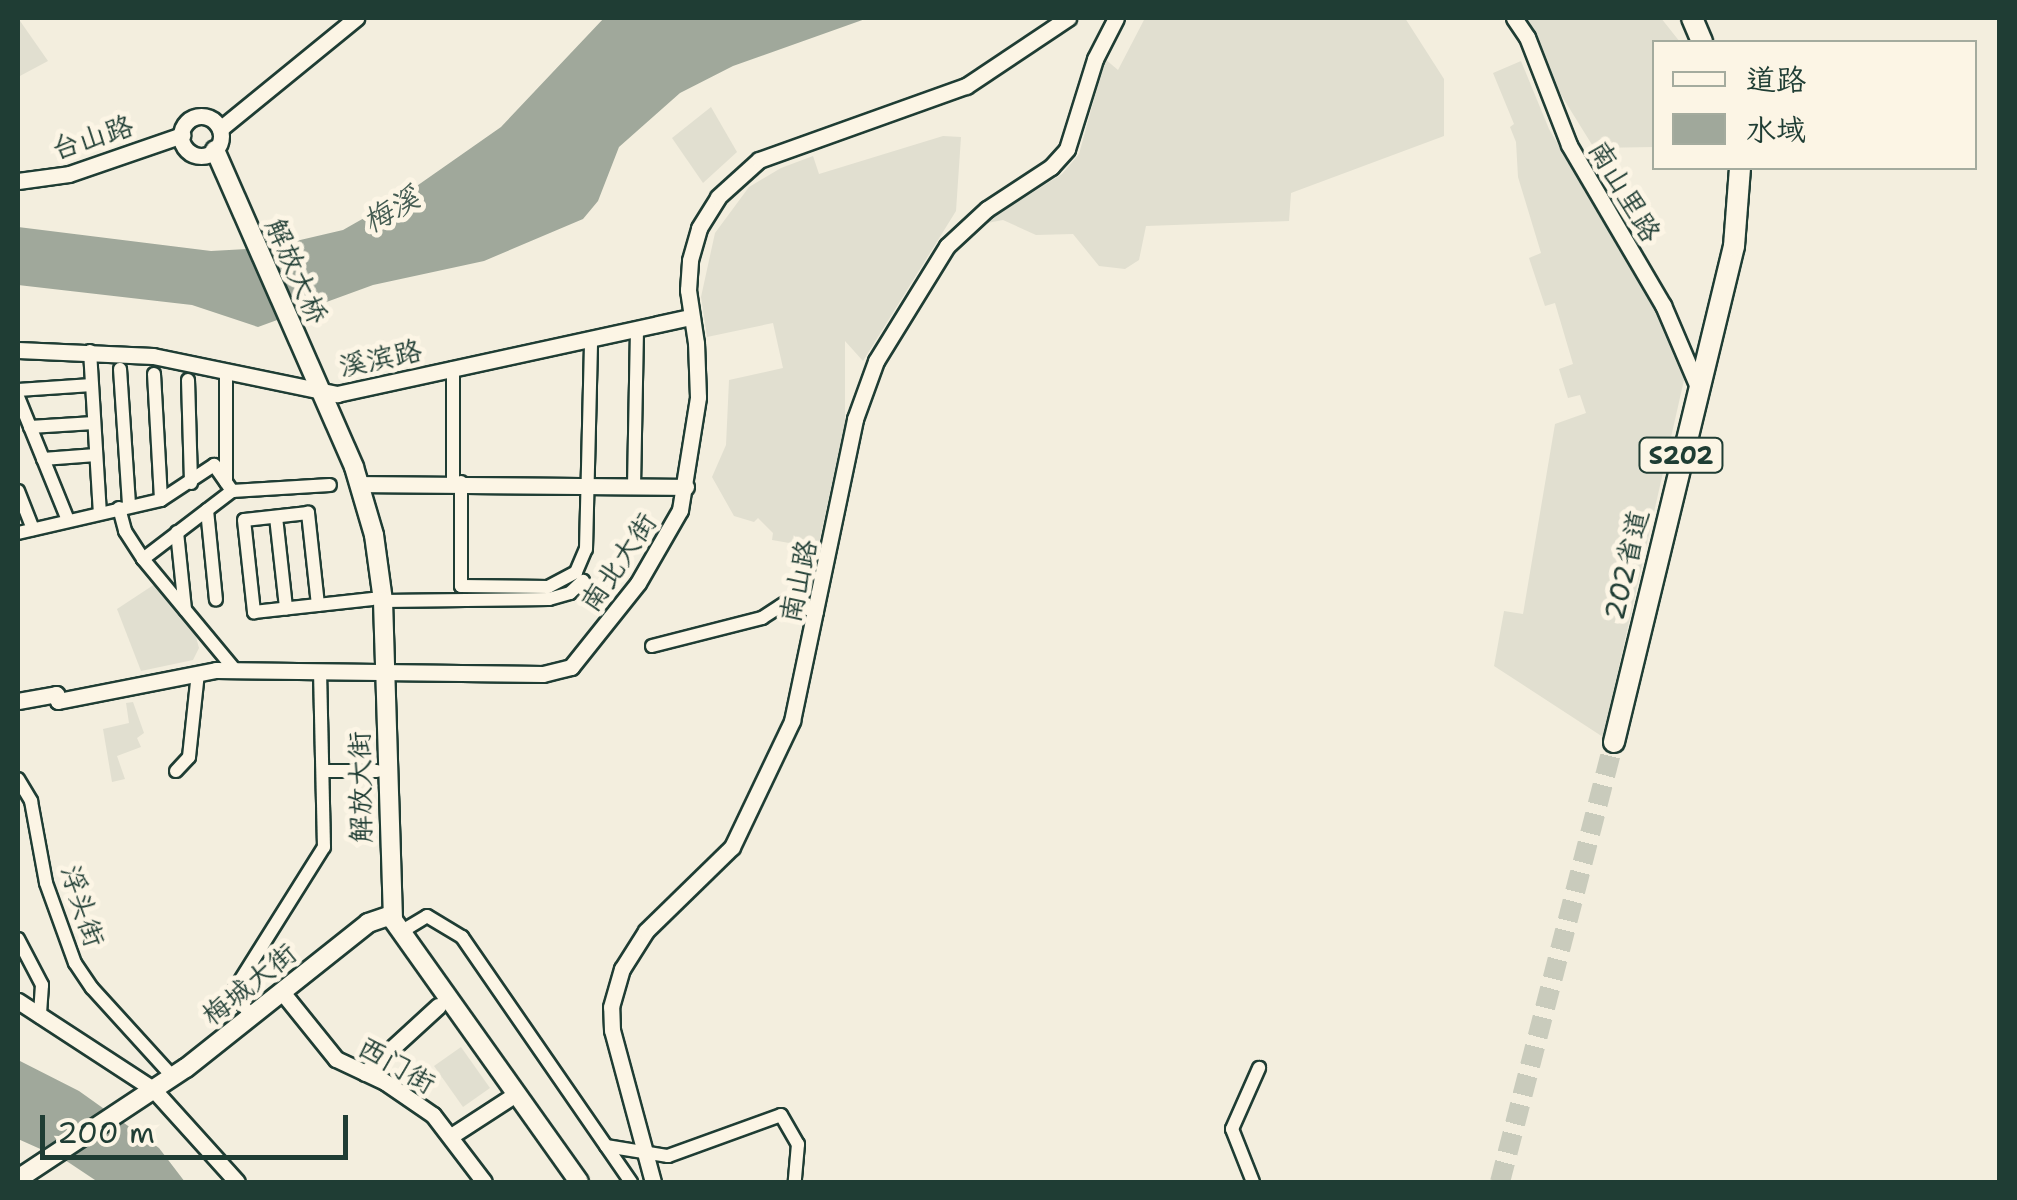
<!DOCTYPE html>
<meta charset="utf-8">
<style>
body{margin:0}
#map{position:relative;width:2017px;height:1200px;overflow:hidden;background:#f3eede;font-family:"Shantell Sans","LXGW WenKai TC",sans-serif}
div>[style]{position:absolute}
.built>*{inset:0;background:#e1dfd0}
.water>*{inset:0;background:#a0a89b}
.primary-tunnel>*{height:20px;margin-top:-10px;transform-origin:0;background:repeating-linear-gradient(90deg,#c9cbbc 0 20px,transparent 0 30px)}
.roads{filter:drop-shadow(2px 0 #1f3d34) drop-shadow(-2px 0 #1f3d34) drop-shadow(0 2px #1f3d34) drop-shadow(0 -2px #1f3d34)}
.minor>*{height:12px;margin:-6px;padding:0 6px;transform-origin:6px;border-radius:6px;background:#fcf5e5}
.tertiary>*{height:15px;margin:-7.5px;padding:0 7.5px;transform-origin:7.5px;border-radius:7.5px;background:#fcf5e5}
.tertiary>.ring{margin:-7.5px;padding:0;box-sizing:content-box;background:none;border:15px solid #fcf5e5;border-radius:50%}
.secondary>*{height:18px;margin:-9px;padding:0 9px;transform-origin:9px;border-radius:9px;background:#fcf5e5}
.primary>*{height:20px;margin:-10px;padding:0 10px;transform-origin:10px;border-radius:10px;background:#fcf5e5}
span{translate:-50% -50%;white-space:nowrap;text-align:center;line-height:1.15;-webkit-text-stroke:10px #fcf5e5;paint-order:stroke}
.shield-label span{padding:2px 8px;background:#fcf5e5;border:2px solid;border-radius:8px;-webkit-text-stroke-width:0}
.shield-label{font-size:25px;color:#1f3d34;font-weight:700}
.street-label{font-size:28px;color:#1f3d34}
.water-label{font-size:30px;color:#465d53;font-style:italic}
.frame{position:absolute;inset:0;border:20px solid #1f3d34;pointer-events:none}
.legend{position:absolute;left:1652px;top:40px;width:325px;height:130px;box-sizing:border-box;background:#fcf5e5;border:2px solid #a4ab9e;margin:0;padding:12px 18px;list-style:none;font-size:30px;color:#1f3d34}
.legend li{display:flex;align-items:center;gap:20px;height:50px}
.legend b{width:50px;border:2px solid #a4ab9e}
.scale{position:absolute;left:40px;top:1115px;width:308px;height:45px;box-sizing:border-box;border:5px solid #1f3d34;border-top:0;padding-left:12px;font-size:30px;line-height:35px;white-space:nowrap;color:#1f3d34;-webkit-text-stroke:8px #fcf5e5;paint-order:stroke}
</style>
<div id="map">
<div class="built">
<div style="clip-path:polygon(18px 18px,48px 61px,18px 77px)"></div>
<div style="clip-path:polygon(1145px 18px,1405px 18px,1444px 79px,1444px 136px,1291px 193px,1289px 221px,1146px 226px,1139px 260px,1125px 269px,1099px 266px,1073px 234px,1036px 235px,1003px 220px,982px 224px,1062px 174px,1079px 154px,1105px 59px,1118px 70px)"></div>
<div style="clip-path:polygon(1522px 18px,1661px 18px,1680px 42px,1654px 42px,1654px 147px,1594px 148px,1550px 77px,1538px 39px)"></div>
<div style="clip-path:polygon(1521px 61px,1549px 129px,1592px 202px,1628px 252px,1668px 333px,1684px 380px,1603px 737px,1494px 666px,1504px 611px,1523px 614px,1555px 424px,1586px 413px,1580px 395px,1568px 398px,1559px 369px,1573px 364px,1555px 303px,1545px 306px,1529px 258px,1541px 253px,1518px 177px,1516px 142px,1510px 127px,1514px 124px,1493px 73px)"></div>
<div style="clip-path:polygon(711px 107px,737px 152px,703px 183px,672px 138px)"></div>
<div style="clip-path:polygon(943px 136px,961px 137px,956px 211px,863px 361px,845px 341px,845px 422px,818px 548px,772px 540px,773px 533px,758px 518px,754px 522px,734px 516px,712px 477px,726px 445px,729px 380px,783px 368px,773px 323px,707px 337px,701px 297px,715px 233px,749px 187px,781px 168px,813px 156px,819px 174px)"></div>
<div style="clip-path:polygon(155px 584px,195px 633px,199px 648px,193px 660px,141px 671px,117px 609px)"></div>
<div style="clip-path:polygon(133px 702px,144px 733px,137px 738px,141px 747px,117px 756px,125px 779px,112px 782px,103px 729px,129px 723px,126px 703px)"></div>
<div style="clip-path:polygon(461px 1047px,490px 1088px,463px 1107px,434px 1066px)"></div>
</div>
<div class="water">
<div style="clip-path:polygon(604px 18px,868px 18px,733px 66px,680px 93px,619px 147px,598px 201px,583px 219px,484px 261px,373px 285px,258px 327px,192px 305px,18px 285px,18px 227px,211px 251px,266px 248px,343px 230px,401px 197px,501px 127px)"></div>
<div style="clip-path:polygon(18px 1060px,79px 1091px,159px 1148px,185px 1182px,98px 1182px,65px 1160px,18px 1139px)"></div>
</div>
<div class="primary-tunnel">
<div style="left:1500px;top:1182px;width:455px;rotate:-75.5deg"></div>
</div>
<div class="roads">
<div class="minor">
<div style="left:90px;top:351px;width:162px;rotate:86.5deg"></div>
<div style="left:120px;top:369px;width:137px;rotate:86.2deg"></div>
<div style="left:226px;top:371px;width:111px;rotate:90deg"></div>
<div style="left:154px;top:374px;width:126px;rotate:86.8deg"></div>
<div style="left:188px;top:380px;width:103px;rotate:88.3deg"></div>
<div style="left:18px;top:390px;width:74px;rotate:-3.9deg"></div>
<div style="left:18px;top:397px;width:133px;rotate:67.9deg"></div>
<div style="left:30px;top:427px;width:64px;rotate:-3.6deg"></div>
<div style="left:43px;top:459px;width:53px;rotate:-4.3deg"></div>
<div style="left:453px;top:482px;width:114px;rotate:-90deg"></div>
<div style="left:461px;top:482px;width:104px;rotate:90deg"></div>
<div style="left:461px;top:586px;width:87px;rotate:0.7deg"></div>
<div style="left:548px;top:587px;width:32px;rotate:-28deg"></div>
<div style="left:576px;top:572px;width:25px;rotate:-67deg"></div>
<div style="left:586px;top:549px;width:210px;rotate:-88.6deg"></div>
<div style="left:634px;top:486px;width:157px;rotate:-88.9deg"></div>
<div style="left:18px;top:491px;width:41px;rotate:68.5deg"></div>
<div style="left:119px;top:508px;width:24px;rotate:75deg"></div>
<div style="left:125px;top:531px;width:33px;rotate:57deg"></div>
<div style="left:143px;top:559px;width:144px;rotate:50.3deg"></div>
<div style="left:207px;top:510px;width:90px;rotate:84.3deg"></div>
<div style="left:276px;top:517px;width:92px;rotate:83.7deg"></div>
<div style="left:177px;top:532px;width:78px;rotate:84.1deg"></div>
<div style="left:18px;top:533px;width:147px;rotate:-13deg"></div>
<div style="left:161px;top:500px;width:64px;rotate:-33.4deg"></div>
<div style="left:214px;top:465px;width:32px;rotate:55deg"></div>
<div style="left:232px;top:491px;width:98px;rotate:-3.5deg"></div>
<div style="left:143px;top:559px;width:112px;rotate:-37.4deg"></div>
<div style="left:383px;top:601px;width:166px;rotate:-0.7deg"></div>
<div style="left:549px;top:599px;width:22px;rotate:-16deg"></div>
<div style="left:570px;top:593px;width:18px;rotate:-43deg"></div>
<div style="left:318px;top:605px;width:93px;rotate:-96.2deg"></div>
<div style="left:308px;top:513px;width:64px;rotate:173.8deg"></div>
<div style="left:244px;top:520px;width:93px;rotate:83.8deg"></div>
<div style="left:254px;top:612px;width:119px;rotate:-6.3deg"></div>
<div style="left:652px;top:646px;width:114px;rotate:-14.3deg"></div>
<div style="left:762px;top:618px;width:31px;rotate:-33deg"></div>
<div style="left:788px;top:601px;width:31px;rotate:22deg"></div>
<div style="left:176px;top:771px;width:19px;rotate:-47deg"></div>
<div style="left:189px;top:757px;width:84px;rotate:-83.9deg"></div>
<div style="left:324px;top:771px;width:53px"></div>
<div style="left:18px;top:779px;width:26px;rotate:59deg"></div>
<div style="left:31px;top:801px;width:83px;rotate:79.6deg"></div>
<div style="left:46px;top:883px;width:85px;rotate:70.1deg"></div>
<div style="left:75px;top:963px;width:30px;rotate:56deg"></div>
<div style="left:92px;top:988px;width:120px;rotate:47.7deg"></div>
<div style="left:409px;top:927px;width:21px;rotate:-31deg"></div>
<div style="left:427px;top:916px;width:41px;rotate:31deg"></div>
<div style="left:462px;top:937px;width:298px;rotate:55.4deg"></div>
<div style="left:18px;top:939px;width:52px;rotate:62.4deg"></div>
<div style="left:42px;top:985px;width:32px;rotate:94deg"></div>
<div style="left:252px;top:1017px;width:31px;rotate:-127deg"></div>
<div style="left:233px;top:992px;width:171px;rotate:-57.9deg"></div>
<div style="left:324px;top:847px;width:175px;rotate:-91.3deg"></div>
<div style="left:606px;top:1146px;width:63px;rotate:9.2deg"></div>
<div style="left:668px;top:1156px;width:120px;rotate:-19.9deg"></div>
<div style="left:781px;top:1115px;width:34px;rotate:60deg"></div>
<div style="left:798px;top:1144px;width:38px;rotate:95deg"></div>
<div style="left:1253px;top:1182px;width:57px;rotate:-111.6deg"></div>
<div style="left:1232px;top:1129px;width:67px;rotate:-66.1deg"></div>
</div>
<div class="tertiary">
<div style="left:1514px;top:18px;width:23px;rotate:56deg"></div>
<div style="left:1527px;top:37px;width:116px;rotate:68.7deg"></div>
<div style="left:1569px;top:145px;width:186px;rotate:59.6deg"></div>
<div style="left:1663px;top:305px;width:89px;rotate:66.9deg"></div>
<div class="ring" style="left:181px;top:116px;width:25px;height:25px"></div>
<div style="left:220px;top:129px;width:176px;rotate:-39.2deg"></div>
<div style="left:18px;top:181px;width:51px;rotate:-7.8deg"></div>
<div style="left:69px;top:174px;width:120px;rotate:-19deg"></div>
<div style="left:18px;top:350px;width:135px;rotate:2.5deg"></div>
<div style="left:153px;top:356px;width:188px;rotate:11.7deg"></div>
<div style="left:337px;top:394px;width:362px;rotate:-12.3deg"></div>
<div style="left:360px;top:484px;width:326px;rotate:0.5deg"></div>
<div style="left:18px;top:701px;width:39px;rotate:-10deg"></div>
<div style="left:56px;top:694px;width:7px;rotate:74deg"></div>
<div style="left:58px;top:701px;width:161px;rotate:-11.1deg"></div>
<div style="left:216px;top:670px;width:327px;rotate:0.7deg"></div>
<div style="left:543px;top:674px;width:29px;rotate:-14deg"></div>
<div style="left:571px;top:667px;width:107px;rotate:-51.4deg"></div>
<div style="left:638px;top:583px;width:84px;rotate:-60.1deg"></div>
<div style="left:680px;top:510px;width:114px;rotate:-80.9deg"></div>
<div style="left:698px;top:397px;width:54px;rotate:-92.1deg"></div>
<div style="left:696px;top:343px;width:54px;rotate:-98.6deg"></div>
<div style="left:688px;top:290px;width:30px;rotate:-86deg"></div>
<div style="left:690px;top:260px;width:33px;rotate:-74deg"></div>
<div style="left:699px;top:228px;width:36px;rotate:-58deg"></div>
<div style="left:718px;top:197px;width:55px;rotate:-42.1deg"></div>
<div style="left:759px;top:160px;width:220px;rotate:-19.7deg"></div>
<div style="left:966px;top:86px;width:123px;rotate:-33.7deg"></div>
<div style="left:282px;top:992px;width:86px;rotate:51.1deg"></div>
<div style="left:336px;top:1059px;width:54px;rotate:25.1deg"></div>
<div style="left:385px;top:1082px;width:58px;rotate:34.5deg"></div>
<div style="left:433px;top:1115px;width:84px;rotate:52.7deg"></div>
<div style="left:18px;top:1001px;width:161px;rotate:33.1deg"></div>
<div style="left:153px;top:1089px;width:125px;rotate:47.9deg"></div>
<div style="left:365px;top:1073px;width:99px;rotate:-42.5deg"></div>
<div style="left:451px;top:1136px;width:68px;rotate:-33deg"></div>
<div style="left:653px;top:1182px;width:157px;rotate:-105.1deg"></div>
<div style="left:612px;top:1030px;width:23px;rotate:-92deg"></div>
<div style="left:611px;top:1007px;width:40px;rotate:-74deg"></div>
<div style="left:622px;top:969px;width:45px;rotate:-57.7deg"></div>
<div style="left:646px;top:931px;width:120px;rotate:-44.3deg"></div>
<div style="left:732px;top:847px;width:140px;rotate:-64.5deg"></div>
<div style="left:792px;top:721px;width:309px;rotate:-78.2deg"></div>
<div style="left:855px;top:419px;width:62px;rotate:-70.1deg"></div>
<div style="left:876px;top:361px;width:135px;rotate:-58.3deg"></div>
<div style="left:947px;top:246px;width:54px;rotate:-42.8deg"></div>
<div style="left:987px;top:209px;width:77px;rotate:-33.3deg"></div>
<div style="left:1051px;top:167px;width:24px;rotate:-48deg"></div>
<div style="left:1067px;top:149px;width:94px;rotate:-72.7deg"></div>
<div style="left:1095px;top:59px;width:46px;rotate:-62.9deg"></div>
</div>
<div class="secondary">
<div style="left:215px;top:150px;width:346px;rotate:66.3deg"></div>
<div style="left:354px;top:467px;width:71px;rotate:73.6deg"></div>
<div style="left:374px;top:535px;width:67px;rotate:82.2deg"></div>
<div style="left:383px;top:601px;width:319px;rotate:88.2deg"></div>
<div style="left:393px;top:920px;width:321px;rotate:54.6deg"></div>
<div style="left:18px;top:1179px;width:201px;rotate:-33.5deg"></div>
<div style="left:186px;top:1068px;width:233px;rotate:-38.5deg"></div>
<div style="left:368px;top:923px;width:24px;rotate:-19deg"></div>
</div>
<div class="primary">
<div style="left:1692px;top:18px;width:26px;rotate:67deg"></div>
<div style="left:1614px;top:742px;width:510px;rotate:-76.4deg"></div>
<div style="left:1734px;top:246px;width:78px;rotate:-85.6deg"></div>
</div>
</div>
<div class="shield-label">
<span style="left:1681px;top:455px">S202</span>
</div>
<div class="street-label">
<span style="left:92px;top:137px;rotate:-18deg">台山路</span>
<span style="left:1625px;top:191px;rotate:59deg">南山里路</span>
<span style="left:297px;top:271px;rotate:66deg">解放大桥</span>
<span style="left:380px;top:358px;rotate:-12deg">溪滨路</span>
<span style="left:618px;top:562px;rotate:-56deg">南北大街</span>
<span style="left:1626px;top:565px;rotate:-77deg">202省道</span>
<span style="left:798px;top:581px;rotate:-78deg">南山路</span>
<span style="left:360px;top:787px;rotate:-91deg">解放大街</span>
<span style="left:83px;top:906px;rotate:72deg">浮头街</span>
<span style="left:249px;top:984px;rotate:-39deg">梅城大街</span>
<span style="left:397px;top:1065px;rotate:30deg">西门街</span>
</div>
<div class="water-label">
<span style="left:391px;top:210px;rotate:-30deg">梅溪</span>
</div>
<div class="frame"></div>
<ul class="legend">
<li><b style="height:12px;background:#fcf5e5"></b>道路</li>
<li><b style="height:28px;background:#a0a89b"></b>水域</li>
</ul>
<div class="scale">200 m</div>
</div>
